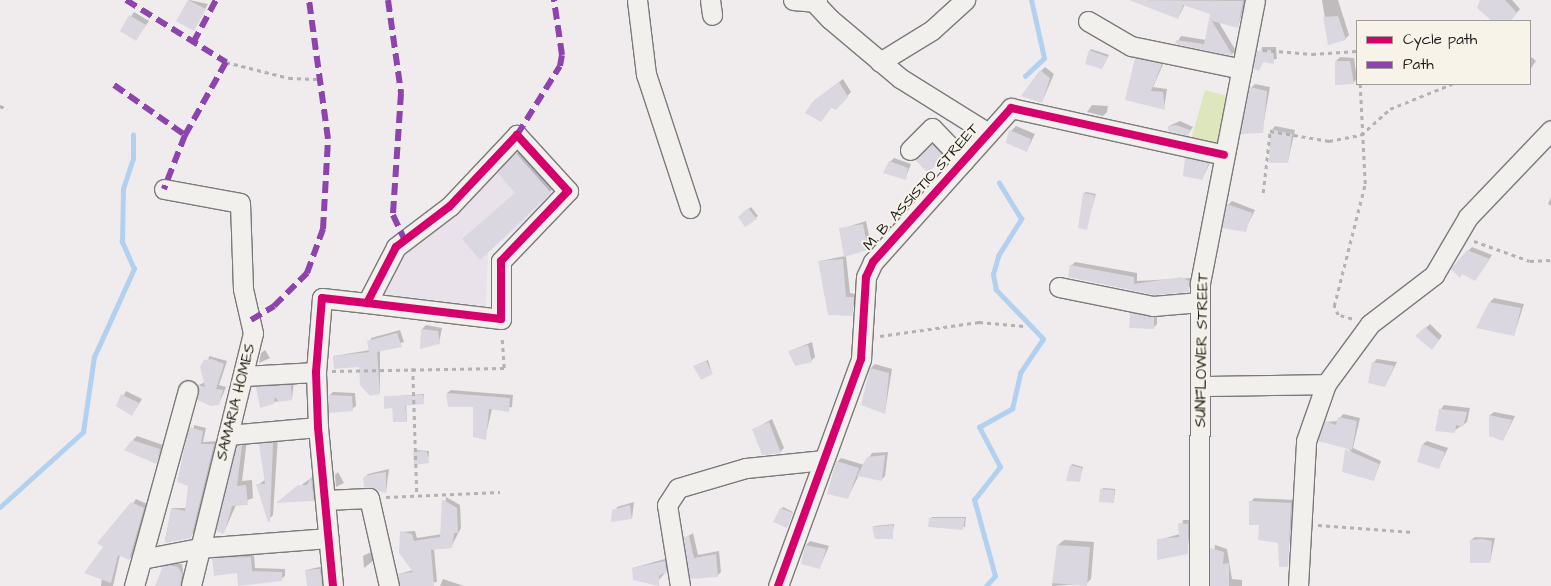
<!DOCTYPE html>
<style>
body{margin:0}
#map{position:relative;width:1551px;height:586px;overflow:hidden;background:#f0eced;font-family:"Architects Daughter",sans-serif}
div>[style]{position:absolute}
.built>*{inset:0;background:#e9e2eb}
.green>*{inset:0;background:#dee6bd}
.shadow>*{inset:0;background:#0003}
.stream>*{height:4.5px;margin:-2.25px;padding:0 2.25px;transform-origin:2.25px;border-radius:2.25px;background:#b2d1f0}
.building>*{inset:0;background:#dbd7e0}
.path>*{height:2.5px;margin-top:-1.25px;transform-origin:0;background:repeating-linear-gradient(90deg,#b4b1b1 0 4px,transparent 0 8px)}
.roads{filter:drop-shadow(1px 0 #7b7a7a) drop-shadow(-1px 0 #7b7a7a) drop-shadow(0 1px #7b7a7a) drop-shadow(0 -1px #7b7a7a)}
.minor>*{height:19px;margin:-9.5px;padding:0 9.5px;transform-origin:9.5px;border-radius:9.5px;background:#f2f0ed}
.quiet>*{height:6px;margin-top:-3px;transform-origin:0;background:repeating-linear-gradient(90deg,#8e44ad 0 12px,transparent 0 18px)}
.cycleway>*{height:8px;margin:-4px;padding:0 4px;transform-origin:4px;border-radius:4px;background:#d6006c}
span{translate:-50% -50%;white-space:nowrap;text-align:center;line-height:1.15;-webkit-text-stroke:4px #f7f3e8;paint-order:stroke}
.street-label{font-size:15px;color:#1c1c1c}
.legend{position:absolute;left:1356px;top:20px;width:175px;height:65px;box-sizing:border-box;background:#f7f3e8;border:1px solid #9f9d96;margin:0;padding:6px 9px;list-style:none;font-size:15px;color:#1c1c1c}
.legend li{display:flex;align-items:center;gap:10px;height:25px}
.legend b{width:25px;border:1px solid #9f9d96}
</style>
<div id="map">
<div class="built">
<div style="clip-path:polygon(515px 144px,560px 191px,488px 253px,486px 306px,380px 295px,398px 248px)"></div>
</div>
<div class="green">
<div style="clip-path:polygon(1205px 90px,1231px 97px,1217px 150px,1190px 143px)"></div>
</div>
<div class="shadow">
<div style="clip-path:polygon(189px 0,208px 4px,193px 29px,178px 21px)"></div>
<div style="clip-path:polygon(1147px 0,1246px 0,1238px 26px,1218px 21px,1236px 51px,1232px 54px,1177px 43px,1181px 36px,1206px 40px,1211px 14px,1185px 4px,1178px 18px,1146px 6px)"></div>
<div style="clip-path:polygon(1322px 0,1338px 0,1349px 35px,1345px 39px,1329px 43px)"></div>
<div style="clip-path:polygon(1481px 0,1512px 0,1520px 9px,1510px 21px,1494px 21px,1479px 8px)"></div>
<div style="clip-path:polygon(134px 12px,149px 21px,136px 39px,121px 31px)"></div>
<div style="clip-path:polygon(1262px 47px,1276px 47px,1277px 59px,1264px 61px,1258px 69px)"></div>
<div style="clip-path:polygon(1091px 49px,1109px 55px,1103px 66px,1090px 51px)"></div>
<div style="clip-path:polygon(1140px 55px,1165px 60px,1153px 87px,1167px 89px,1164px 109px,1126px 99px)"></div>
<div style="clip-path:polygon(1530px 56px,1536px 61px,1530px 70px)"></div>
<div style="clip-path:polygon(1340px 57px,1354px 58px,1357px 79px,1353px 83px,1336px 61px)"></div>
<div style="clip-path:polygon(1045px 67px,1054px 74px,1042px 102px,1041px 71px)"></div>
<div style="clip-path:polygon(843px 79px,851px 92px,835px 109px,814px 101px)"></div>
<div style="clip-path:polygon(1255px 84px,1270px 87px,1262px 132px,1251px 88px)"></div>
<div style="clip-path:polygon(1092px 105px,1108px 106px,1107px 112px,1103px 116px,1087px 112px)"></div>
<div style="clip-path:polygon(1180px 121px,1193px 127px,1188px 134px,1169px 126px)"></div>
<div style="clip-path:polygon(1016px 126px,1035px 134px,1027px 150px,1011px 131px)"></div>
<div style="clip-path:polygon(1275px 126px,1295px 130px,1288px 161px,1272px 130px)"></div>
<div style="clip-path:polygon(969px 128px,974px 131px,963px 142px,959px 138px)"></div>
<div style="clip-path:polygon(940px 137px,951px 148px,928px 171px,917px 160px)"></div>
<div style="clip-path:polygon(522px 148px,556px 186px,480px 258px,517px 193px,499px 172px)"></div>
<div style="clip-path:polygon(1190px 155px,1212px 159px,1202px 179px,1186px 159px)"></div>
<div style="clip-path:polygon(894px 158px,911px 164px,905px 179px,890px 162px)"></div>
<div style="clip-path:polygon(1086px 192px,1096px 194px,1086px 228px,1084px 193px)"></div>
<div style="clip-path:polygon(1551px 197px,1551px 206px,1548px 204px)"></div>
<div style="clip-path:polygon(1232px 201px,1255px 210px,1245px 230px,1228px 205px)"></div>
<div style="clip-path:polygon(751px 207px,758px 216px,746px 226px,740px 217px)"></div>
<div style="clip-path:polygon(866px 221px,871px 245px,846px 256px,850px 293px,856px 294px,852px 314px,820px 261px,845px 256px,841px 229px)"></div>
<div style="clip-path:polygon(1472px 247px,1492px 255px,1475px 280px,1468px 251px)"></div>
<div style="clip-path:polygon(1075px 262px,1137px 273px,1137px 281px,1192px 278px,1192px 287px,1154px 293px,1071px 266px)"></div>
<div style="clip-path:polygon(1494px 298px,1524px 304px,1514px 335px,1490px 302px)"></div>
<div style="clip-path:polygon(1135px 310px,1157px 314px,1157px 324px,1153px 328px,1131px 313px)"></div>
<div style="clip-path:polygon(1430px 324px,1442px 336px,1432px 349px,1417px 336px)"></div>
<div style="clip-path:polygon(426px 325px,442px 328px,439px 343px,422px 329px)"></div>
<div style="clip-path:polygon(400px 330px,404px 342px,380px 350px,380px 393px,361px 365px,334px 356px,370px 350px,371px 338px)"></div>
<div style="clip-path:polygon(812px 342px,815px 357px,811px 361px,790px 351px)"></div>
<div style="clip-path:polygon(265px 350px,270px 358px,259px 363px,261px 353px)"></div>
<div style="clip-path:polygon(209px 356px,227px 361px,219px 385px,226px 387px,219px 404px,199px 385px,205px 382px)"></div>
<div style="clip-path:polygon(1377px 359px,1397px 362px,1385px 386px,1373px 363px)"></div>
<div style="clip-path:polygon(708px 360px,712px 373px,694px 366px,696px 365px)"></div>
<div style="clip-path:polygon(875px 364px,892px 369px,885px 412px,871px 368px)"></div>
<div style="clip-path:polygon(294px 381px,292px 399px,274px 402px,257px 387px)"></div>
<div style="clip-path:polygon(451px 390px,513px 395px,512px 407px,492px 409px,485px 439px,474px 406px,447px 393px)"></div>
<div style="clip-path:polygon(126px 391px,142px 399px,132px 415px,118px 406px)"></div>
<div style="clip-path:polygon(333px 392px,355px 393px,356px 406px,352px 409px,329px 396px)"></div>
<div style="clip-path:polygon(424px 394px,423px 403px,406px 405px,407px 421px,385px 397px)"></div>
<div style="clip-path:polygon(1444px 405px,1470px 408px,1467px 422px,1454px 431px,1441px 409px)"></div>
<div style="clip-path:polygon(1494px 412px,1515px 416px,1503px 440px,1490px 415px)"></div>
<div style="clip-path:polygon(1343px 414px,1360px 418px,1353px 448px,1381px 461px,1374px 479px,1326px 422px,1338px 421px)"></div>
<div style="clip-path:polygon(772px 419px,784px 448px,780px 452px,753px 430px)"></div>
<div style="clip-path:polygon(194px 425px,206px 428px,203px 442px,217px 441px,194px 533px,165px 540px,172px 508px,187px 508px)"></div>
<div style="clip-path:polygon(137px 436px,163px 445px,156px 463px,133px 440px)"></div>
<div style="clip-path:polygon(278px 437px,273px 515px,268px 520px,258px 485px,266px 479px,260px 444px)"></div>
<div style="clip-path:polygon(247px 440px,242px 481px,252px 480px,253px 498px,236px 505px,224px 532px,238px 446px)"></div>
<div style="clip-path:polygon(1427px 441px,1448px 448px,1439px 467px,1423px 444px)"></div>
<div style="clip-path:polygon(429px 451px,428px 462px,414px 452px,416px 450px)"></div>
<div style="clip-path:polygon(888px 452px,885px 476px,881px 480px,859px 475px,848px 497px,837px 462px,841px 458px,864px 465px,872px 453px)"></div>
<div style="clip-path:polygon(1072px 464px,1083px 467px,1079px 481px,1071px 466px)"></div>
<div style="clip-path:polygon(389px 469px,386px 492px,364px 478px,368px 474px)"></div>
<div style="clip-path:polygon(338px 472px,344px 483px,336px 487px,335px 475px)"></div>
<div style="clip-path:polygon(315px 475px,317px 496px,313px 500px,279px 502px)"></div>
<div style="clip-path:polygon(1103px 488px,1115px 489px,1114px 501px,1102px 490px)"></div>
<div style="clip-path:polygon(446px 497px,460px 505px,461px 528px,451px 547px,434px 549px,437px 582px,399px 586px,399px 574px,413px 570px,401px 532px,415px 531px,417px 538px,442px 534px)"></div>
<div style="clip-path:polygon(1254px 498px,1294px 500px,1287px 565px,1279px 542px,1261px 524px,1251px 502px)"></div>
<div style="clip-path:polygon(136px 499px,147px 504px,133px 555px,129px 559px,120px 555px,113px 586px,101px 586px,105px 546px)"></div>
<div style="clip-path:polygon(634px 502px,632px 518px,613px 520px,617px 507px)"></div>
<div style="clip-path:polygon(783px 507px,793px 512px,787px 526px,781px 509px)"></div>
<div style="clip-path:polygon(932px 517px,966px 517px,965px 527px,930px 519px)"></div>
<div style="clip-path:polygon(1183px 520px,1191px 520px,1187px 553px,1158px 540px,1180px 534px)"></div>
<div style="clip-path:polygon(894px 524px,892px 538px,873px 527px,875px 526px)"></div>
<div style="clip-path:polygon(693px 533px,698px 555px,719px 551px,721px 572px,717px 576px,691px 578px,685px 538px)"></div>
<div style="clip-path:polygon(1475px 537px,1495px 538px,1490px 562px,1471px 540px)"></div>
<div style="clip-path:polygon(1064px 540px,1094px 542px,1091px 579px,1086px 584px,1052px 586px,1058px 545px)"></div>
<div style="clip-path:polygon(810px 541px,829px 546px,820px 567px,806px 545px)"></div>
<div style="clip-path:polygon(1215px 545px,1227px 549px,1232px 579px,1242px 580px,1242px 586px,1210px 586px)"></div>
<div style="clip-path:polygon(371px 552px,373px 561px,364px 568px,363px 556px)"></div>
<div style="clip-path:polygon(217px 555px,254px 555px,255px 568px,285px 569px,285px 576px,281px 579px,238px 571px,213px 559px)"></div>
<div style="clip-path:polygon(668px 558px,670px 567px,658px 581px,633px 568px)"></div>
<div style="clip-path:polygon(168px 563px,182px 564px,185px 586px,165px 586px,164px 567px)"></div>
<div style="clip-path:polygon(324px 566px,327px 586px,308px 586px,306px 570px)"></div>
<div style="clip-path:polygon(443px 579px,464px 586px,440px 586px)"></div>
</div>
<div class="stream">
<div style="left:1025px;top:76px;width:26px;rotate:-43deg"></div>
<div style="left:1044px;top:58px;width:59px;rotate:-102.6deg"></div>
<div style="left:0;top:507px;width:112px;rotate:-42.1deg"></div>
<div style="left:83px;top:432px;width:76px;rotate:-81.7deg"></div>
<div style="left:94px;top:357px;width:97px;rotate:-65.6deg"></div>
<div style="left:134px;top:269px;width:30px;rotate:-114deg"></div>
<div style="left:122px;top:242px;width:53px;rotate:-88.9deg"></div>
<div style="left:123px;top:189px;width:32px;rotate:-72deg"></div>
<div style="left:133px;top:159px;width:24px;rotate:-90deg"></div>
<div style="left:986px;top:586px;width:13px;rotate:-48deg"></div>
<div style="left:995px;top:576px;width:79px;rotate:-105.4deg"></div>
<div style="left:974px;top:500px;width:42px;rotate:-51.8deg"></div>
<div style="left:1000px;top:467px;width:45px;rotate:-117.7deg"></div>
<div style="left:979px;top:427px;width:38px;rotate:-29deg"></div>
<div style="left:1012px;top:409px;width:37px;rotate:-77deg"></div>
<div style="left:1020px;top:373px;width:41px;rotate:-55.9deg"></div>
<div style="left:1043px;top:339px;width:68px;rotate:-133.8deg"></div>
<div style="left:996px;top:290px;width:16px;rotate:-101deg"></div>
<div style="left:993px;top:274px;width:19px;rotate:-74deg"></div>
<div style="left:998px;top:256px;width:44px;rotate:-58.1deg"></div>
<div style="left:1021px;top:219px;width:42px;rotate:-121.4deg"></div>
</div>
<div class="building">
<div style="clip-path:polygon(188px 0,206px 9px,194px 31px,176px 21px)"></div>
<div style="clip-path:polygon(1129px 0,1243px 1px,1238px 28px,1212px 21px,1233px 56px,1175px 44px,1176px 40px,1204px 44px,1210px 14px,1183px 5px,1178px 19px)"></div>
<div style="clip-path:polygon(1480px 0,1505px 0,1517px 13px,1511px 21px,1492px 21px,1477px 8px)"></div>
<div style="clip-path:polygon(129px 15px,146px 25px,136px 41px,120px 31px)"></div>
<div style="clip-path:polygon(1338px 16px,1346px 40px,1328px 45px,1323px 17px)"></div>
<div style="clip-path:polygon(1089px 50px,1108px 57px,1102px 69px,1085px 64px)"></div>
<div style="clip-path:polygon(1273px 50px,1274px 64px,1263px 62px,1259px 71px,1253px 69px,1257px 51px)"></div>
<div style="clip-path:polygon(1135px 58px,1162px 64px,1151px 91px,1163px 92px,1165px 110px,1125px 100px)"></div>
<div style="clip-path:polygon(1335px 61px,1350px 61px,1354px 84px,1335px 85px)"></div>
<div style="clip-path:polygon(1040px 70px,1050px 78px,1042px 103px,1021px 96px)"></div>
<div style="clip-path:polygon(839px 82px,848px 97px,836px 110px,832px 107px,821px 122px,805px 113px,813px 101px)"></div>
<div style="clip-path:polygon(1250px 87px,1267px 91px,1263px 133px,1240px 134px)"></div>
<div style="clip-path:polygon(1176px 125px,1190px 130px,1188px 136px,1168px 131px,1168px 126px)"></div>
<div style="clip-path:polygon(1270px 129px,1292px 134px,1288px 163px,1269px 163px)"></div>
<div style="clip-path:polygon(1009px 130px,1031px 139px,1027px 152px,1006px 143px)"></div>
<div style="clip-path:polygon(932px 144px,944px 157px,928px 173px,915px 160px)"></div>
<div style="clip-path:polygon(516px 153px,551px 193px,480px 260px,462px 239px,515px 193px,497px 172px)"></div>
<div style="clip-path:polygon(1185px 158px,1209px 163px,1202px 180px,1183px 176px)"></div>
<div style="clip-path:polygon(889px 161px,908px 168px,906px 180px,883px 173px)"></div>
<div style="clip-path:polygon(1083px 193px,1095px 195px,1087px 230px,1078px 228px)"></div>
<div style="clip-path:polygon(1227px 204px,1252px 213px,1246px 232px,1222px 228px)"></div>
<div style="clip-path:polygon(748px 208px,757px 219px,745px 227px,738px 217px)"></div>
<div style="clip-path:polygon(863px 224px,868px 250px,844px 257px,839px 228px)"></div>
<div style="clip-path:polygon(1467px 250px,1490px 259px,1475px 281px,1462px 274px,1460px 278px,1451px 269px)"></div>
<div style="clip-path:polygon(843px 259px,846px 297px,854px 297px,852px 316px,828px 315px,818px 261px)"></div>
<div style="clip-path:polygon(1070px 265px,1134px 277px,1134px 284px,1181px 277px,1189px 281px,1189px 292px,1154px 295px,1068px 277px)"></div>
<div style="clip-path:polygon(1489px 302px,1521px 308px,1514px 336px,1476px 328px)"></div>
<div style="clip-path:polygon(1130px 313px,1154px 317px,1154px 329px,1129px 328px)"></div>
<div style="clip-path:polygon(1425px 327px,1439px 340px,1432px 350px,1415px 336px)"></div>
<div style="clip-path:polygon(421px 329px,438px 331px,440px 344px,420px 349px)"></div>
<div style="clip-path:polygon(397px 333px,402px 347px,377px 352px,380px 394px,370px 396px,360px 385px,359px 367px,334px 369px,333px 356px,369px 352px,367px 341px)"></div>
<div style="clip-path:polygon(808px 345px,812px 362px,795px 366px,788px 351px)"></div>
<div style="clip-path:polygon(212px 359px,224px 364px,216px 389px,223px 390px,219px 405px,211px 406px,197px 400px,198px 385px,205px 387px,200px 367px,204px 360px)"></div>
<div style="clip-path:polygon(706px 361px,713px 374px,701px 380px,693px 366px)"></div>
<div style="clip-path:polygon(1372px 362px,1394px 366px,1385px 387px,1368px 383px)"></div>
<div style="clip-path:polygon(870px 368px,889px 373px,885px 414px,861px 405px)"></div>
<div style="clip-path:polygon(291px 385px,292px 400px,279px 402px,275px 397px,274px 404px,260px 408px,256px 387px)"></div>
<div style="clip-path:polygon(446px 393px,510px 398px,509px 412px,489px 409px,486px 440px,473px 437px,473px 407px,448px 407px)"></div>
<div style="clip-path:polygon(121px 394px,139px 403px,132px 416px,116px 406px)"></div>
<div style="clip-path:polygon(328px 395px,352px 396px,353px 411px,329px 413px)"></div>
<div style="clip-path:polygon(423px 395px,424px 404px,405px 406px,407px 422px,393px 422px,392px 408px,384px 409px,384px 396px)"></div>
<div style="clip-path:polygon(1439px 409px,1467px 412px,1463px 427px,1456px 425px,1455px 433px,1435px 431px)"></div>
<div style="clip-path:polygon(1489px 415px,1512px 420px,1503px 441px,1489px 436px)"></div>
<div style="clip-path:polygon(1338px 417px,1357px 421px,1352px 450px,1318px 441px,1325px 421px,1336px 425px)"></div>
<div style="clip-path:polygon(769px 422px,781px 453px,762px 455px,752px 429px)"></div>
<div style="clip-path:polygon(189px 427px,203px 431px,201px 444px,214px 444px,191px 538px,165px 543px,171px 508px,185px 511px,188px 486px,177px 482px)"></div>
<div style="clip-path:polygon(132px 440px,160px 449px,156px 464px,124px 450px)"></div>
<div style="clip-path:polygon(273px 442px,270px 522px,268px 522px,256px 484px,265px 484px,259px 444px)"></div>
<div style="clip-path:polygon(1422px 444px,1445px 452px,1439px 469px,1417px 462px)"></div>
<div style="clip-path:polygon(237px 445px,242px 445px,237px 486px,246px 485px,248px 505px,232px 506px,224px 534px,216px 531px)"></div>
<div style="clip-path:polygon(1345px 449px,1379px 464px,1374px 481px,1342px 472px)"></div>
<div style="clip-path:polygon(422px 451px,427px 452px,429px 463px,414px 465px,413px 452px)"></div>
<div style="clip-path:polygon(885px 455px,882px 481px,857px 476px,867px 457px)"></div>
<div style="clip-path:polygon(836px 461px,859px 468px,848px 499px,827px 494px)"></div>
<div style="clip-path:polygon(1070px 465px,1082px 468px,1080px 482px,1066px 481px)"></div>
<div style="clip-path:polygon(386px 472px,386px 493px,364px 487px,363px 478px,368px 475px)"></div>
<div style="clip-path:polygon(311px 477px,314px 501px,276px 503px,298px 485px,307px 485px)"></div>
<div style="clip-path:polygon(1100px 489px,1114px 490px,1114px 503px,1099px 502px)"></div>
<div style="clip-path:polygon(442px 499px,457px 508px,458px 533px,454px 533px,452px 548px,431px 550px,434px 586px,400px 586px,398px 574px,413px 572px,399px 553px,400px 531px,412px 534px,414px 541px,440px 537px)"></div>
<div style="clip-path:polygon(1249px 501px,1291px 503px,1288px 567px,1279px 567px,1278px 543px,1258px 540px,1259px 525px,1249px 525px)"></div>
<div style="clip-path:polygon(131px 502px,144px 508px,129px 560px,118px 555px,111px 583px,84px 573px,103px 547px,97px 543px)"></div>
<div style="clip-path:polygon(630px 505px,632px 519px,611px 522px,612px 510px)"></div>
<div style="clip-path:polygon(780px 508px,793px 513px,787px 528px,773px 522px)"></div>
<div style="clip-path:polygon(929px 518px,965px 518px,963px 530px,928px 527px)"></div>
<div style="clip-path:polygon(1178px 523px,1188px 524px,1188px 554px,1157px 560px,1157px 539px,1179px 537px)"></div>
<div style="clip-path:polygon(893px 525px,893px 539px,875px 539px,872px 527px)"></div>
<div style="clip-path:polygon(689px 536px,694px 558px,716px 554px,718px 577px,690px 579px,684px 537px)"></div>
<div style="clip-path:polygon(1482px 539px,1492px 541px,1490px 563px,1470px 563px,1470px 540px)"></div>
<div style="clip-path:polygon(805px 545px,826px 549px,820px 569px,801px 564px)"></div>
<div style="clip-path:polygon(1057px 545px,1090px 547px,1087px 586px,1052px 583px)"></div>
<div style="clip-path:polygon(1210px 548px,1224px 552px,1223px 564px,1229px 563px,1229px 586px,1210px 586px)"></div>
<div style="clip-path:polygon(251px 557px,252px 571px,282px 572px,282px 581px,238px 586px,237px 573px,214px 576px,212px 558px)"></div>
<div style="clip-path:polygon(665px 561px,666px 572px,659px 576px,659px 586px,633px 580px,632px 568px)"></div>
<div style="clip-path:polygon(169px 565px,178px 567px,182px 574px,180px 586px,155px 586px,163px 566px)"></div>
<div style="clip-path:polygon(320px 569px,322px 586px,307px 586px,305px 570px)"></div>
</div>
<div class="path">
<div style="left:1263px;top:50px;width:49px;rotate:4.7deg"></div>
<div style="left:1312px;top:54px;width:45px;rotate:-3.8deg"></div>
<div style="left:226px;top:62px;width:65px;rotate:14.3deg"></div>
<div style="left:289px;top:78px;width:33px;rotate:2deg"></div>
<div style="left:0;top:106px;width:8px;rotate:23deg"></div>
<div style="left:1263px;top:193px;width:62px;rotate:-83.6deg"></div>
<div style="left:1270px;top:131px;width:60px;rotate:9.6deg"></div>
<div style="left:1329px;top:141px;width:33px;rotate:-11deg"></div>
<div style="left:1361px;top:135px;width:39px;rotate:-42deg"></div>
<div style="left:1390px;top:109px;width:67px;rotate:-22deg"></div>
<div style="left:1474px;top:241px;width:59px;rotate:19.7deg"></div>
<div style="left:1530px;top:261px;width:21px;rotate:-3deg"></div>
<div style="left:1352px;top:319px;width:15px;rotate:-164deg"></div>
<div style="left:1338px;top:315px;width:10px;rotate:-114deg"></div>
<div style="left:1334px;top:306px;width:126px;rotate:-75.7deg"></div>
<div style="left:1365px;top:184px;width:100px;rotate:-92.9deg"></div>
<div style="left:880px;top:336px;width:100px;rotate:-8deg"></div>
<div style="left:979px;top:322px;width:45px;rotate:5.1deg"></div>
<div style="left:413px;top:368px;width:127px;rotate:88.2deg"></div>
<div style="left:332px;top:371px;width:172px;rotate:-1deg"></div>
<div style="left:504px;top:368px;width:32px;rotate:-94deg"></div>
<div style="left:386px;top:497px;width:114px;rotate:-2.5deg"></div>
<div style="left:1318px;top:525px;width:95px;rotate:4.2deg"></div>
</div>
<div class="roads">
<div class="minor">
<div style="left:637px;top:0;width:75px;rotate:83.1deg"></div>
<div style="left:646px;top:74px;width:141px;rotate:71.8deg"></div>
<div style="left:710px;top:0;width:15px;rotate:82deg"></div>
<div style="left:793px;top:0;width:21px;rotate:5deg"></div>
<div style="left:817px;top:0;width:4px;rotate:146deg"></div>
<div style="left:814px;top:2px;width:23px;rotate:47deg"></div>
<div style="left:830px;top:19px;width:92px;rotate:40.1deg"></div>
<div style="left:900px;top:78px;width:104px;rotate:32deg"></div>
<div style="left:1088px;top:21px;width:50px;rotate:30.2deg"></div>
<div style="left:1131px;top:46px;width:113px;rotate:11.7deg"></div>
<div style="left:880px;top:62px;width:61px;rotate:-31.6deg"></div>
<div style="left:932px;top:30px;width:45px;rotate:-42.3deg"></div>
<div style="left:910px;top:150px;width:31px;rotate:-45deg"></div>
<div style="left:932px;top:128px;width:46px;rotate:45.9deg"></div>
<div style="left:164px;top:189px;width:77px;rotate:10.4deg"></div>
<div style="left:240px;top:203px;width:86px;rotate:88deg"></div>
<div style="left:243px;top:289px;width:45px;rotate:77.2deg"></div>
<div style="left:253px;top:333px;width:260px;rotate:103.8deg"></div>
<div style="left:1059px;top:287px;width:96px;rotate:11.4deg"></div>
<div style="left:1153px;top:306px;width:47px;rotate:-4.9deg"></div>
<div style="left:244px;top:376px;width:72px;rotate:-3.2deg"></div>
<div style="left:1201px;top:386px;width:125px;rotate:-0.9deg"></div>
<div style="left:228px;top:435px;width:90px;rotate:-5.1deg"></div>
<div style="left:325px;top:500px;width:44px;rotate:-2.6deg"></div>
<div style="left:369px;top:498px;width:90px;rotate:77.2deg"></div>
<div style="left:142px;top:559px;width:58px;rotate:-10.9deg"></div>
<div style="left:199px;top:548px;width:130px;rotate:-4.4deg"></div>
<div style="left:134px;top:586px;width:203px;rotate:-74.6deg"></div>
<div style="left:333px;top:586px;width:160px;rotate:-95.4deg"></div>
<div style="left:318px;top:427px;width:55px;rotate:-92.1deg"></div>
<div style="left:316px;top:372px;width:74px;rotate:-85.4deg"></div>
<div style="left:322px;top:298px;width:45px;rotate:6.3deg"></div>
<div style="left:367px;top:303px;width:135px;rotate:6.8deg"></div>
<div style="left:501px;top:319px;width:58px;rotate:-90deg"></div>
<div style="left:501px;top:261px;width:97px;rotate:-46.3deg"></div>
<div style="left:568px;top:191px;width:76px;rotate:-132.3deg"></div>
<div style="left:517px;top:135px;width:98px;rotate:133.3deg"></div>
<div style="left:450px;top:206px;width:68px;rotate:142.8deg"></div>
<div style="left:396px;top:247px;width:63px;rotate:117.4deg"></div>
<div style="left:680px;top:586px;width:82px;rotate:-99.1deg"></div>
<div style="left:667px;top:505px;width:20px;rotate:-57deg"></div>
<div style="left:678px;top:488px;width:71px;rotate:-16.4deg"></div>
<div style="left:746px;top:468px;width:78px;rotate:-5.9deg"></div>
<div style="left:778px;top:586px;width:242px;rotate:-69.9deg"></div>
<div style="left:861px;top:359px;width:82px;rotate:-86.5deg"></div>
<div style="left:866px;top:277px;width:17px;rotate:-65deg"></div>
<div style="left:873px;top:262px;width:207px;rotate:-48.1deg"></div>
<div style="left:1011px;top:108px;width:218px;rotate:12.4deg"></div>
<div style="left:1199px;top:586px;width:303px;rotate:-89.8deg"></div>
<div style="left:1200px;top:283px;width:288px;rotate:-79deg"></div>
<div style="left:1298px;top:586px;width:145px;rotate:-86.8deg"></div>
<div style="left:1306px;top:441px;width:60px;rotate:-70.7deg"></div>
<div style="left:1326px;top:384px;width:74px;rotate:-53.7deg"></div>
<div style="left:1370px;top:324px;width:81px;rotate:-37.4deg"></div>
<div style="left:1434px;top:275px;width:67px;rotate:-59.6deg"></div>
<div style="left:1468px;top:217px;width:120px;rotate:-46.3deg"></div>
</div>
</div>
<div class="quiet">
<div style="left:126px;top:0;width:118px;rotate:31.8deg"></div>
<div style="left:226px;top:62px;width:84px;rotate:119.3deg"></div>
<div style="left:185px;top:135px;width:58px;rotate:111.3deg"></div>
<div style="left:388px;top:0;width:94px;rotate:82deg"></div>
<div style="left:401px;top:93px;width:122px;rotate:93.8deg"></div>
<div style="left:393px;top:215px;width:26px;rotate:65deg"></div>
<div style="left:193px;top:43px;width:49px;rotate:-61.9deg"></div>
<div style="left:114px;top:85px;width:87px;rotate:35.2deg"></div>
<div style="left:517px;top:135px;width:81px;rotate:-58.1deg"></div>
<div style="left:560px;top:66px;width:11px;rotate:-80deg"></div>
<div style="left:562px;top:55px;width:56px;rotate:-98.3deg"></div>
<div style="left:251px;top:320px;width:27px;rotate:-31deg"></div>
<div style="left:274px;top:306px;width:47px;rotate:-45deg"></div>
<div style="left:307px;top:273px;width:47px;rotate:-70deg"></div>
<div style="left:323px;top:229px;width:90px;rotate:-86.8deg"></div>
<div style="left:328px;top:139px;width:140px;rotate:-97.8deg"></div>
</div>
<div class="cycleway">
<div style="left:333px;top:586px;width:160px;rotate:-95.4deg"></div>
<div style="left:318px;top:427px;width:55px;rotate:-92.1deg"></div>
<div style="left:316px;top:372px;width:74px;rotate:-85.4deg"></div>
<div style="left:322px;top:298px;width:45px;rotate:6.3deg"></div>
<div style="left:367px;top:303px;width:135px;rotate:6.8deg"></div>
<div style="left:501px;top:319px;width:58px;rotate:-90deg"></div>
<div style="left:501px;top:261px;width:97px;rotate:-46.3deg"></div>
<div style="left:568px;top:191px;width:76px;rotate:-132.3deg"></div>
<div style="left:517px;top:135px;width:98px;rotate:133.3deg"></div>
<div style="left:450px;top:206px;width:68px;rotate:142.8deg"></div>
<div style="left:396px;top:247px;width:63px;rotate:117.4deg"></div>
<div style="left:778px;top:586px;width:242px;rotate:-69.9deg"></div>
<div style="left:861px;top:359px;width:82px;rotate:-86.5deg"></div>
<div style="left:866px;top:277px;width:17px;rotate:-65deg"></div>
<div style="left:873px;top:262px;width:207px;rotate:-48.1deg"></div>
<div style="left:1011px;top:108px;width:218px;rotate:12.4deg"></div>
</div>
<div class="street-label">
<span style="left:921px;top:187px;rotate:-48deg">M. B. ASSISTIO STREET</span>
<span style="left:1202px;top:350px;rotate:-89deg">SUNFLOWER STREET</span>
<span style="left:236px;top:402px;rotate:-76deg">SAMARIA HOMES</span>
</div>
<ul class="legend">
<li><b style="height:6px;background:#d6006c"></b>Cycle path</li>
<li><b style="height:6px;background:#8e44ad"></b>Path</li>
</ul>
</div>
